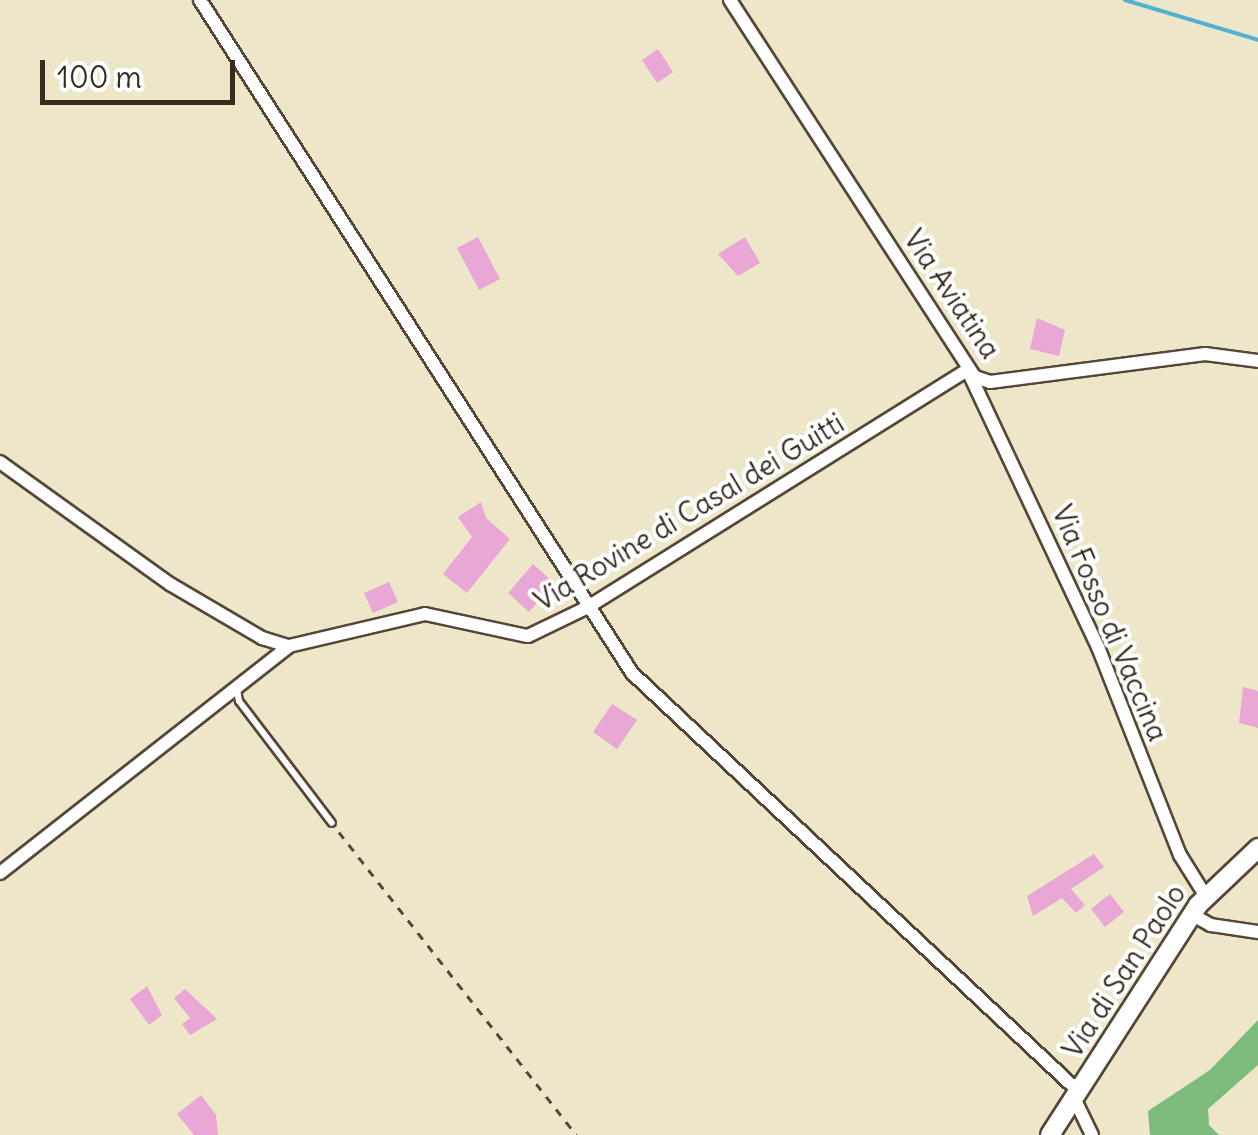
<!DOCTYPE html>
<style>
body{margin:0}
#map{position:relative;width:1258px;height:1135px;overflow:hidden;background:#ede6c9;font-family:Delius,sans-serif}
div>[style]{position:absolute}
.forest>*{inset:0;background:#7cbb7b}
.stream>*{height:4px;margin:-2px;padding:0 2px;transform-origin:2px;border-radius:2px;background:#54b0d2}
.building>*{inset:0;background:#e8a7d5}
.path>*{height:2.5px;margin-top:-1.25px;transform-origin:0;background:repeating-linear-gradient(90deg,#564638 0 8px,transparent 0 16px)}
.roads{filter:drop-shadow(2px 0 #564638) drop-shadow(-2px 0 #564638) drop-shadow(0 2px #564638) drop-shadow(0 -2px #564638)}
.lane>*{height:6px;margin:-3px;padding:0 3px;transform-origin:3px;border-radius:3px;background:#fff}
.street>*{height:12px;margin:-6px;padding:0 6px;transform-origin:6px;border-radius:6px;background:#fff}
.secondary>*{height:18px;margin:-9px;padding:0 9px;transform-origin:9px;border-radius:9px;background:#fff}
span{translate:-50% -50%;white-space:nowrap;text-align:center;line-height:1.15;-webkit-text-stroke:8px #fff;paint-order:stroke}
.street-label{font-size:28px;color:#3b2a1e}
.scale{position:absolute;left:40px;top:60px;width:195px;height:45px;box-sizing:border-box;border:5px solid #3b2a1e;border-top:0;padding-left:12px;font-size:30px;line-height:35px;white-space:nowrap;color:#3b2a1e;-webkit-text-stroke:8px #fff;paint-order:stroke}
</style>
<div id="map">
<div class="forest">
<div style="clip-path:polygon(1258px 1020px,1258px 1065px,1208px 1109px,1209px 1125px,1219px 1135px,1150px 1135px,1148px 1111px,1210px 1070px)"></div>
</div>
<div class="stream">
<div style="left:1125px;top:0;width:139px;rotate:16.7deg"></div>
</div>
<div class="building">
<div style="clip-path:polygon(658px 49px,673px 72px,657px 83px,642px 60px)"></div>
<div style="clip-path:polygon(478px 237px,500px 279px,479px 290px,457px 248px)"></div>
<div style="clip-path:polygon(745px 237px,760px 263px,738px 276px,718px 254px)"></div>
<div style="clip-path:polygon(1037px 318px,1065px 330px,1059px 356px,1030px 349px)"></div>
<div style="clip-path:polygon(481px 502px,486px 518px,510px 539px,467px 593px,443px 574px,472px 537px,458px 517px)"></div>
<div style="clip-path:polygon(533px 564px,554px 583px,529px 612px,508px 593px)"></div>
<div style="clip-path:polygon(389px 582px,398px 602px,373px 613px,364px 593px)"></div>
<div style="clip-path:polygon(1243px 687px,1258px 691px,1258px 728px,1239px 723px)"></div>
<div style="clip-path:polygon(612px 704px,637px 720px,617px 749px,593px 732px)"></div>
<div style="clip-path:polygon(1094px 854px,1104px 867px,1071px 889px,1085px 905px,1076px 913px,1062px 898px,1033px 916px,1027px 896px)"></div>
<div style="clip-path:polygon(1110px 894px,1124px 912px,1105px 927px,1091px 909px)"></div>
<div style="clip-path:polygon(147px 986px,162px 1015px,149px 1025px,130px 999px)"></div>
<div style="clip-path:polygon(185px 989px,217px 1019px,190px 1035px,182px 1024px,190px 1018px,174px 998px)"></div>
<div style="clip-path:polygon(201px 1095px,216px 1115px,218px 1135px,194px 1135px,177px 1114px)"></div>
</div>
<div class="path">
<div style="left:339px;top:832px;width:385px;rotate:51.9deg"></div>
</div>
<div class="roads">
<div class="lane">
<div style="left:237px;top:689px;width:12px;rotate:81deg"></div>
<div style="left:239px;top:701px;width:153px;rotate:52.7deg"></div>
</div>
<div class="street">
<div style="left:200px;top:0;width:800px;rotate:57.3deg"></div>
<div style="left:632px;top:673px;width:611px;rotate:43.14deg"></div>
<div style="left:730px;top:0;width:450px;rotate:57deg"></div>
<div style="left:975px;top:377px;width:16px;rotate:18deg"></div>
<div style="left:990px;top:382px;width:217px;rotate:-7.4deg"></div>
<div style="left:1205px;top:354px;width:53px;rotate:7.5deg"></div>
<div style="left:969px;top:373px;width:303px;rotate:64.8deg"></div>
<div style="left:1098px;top:647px;width:224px;rotate:68.5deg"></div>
<div style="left:1180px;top:855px;width:47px;rotate:58deg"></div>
<div style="left:0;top:462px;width:209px;rotate:35.7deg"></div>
<div style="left:170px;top:584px;width:107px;rotate:30.4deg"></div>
<div style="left:262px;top:638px;width:28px;rotate:17deg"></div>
<div style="left:289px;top:646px;width:140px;rotate:-13.2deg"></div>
<div style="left:425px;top:614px;width:105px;rotate:12.1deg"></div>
<div style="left:528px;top:636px;width:67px;rotate:-25.8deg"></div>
<div style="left:588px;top:607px;width:448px;rotate:-32deg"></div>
<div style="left:0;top:873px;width:367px;rotate:-38.1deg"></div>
<div style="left:1191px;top:914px;width:23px;rotate:29deg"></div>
<div style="left:1211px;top:925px;width:48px;rotate:8.5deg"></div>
<div style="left:1074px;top:1098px;width:41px;rotate:64.1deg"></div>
</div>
<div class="secondary">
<div style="left:1050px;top:1135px;width:274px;rotate:-57.2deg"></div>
<div style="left:1198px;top:905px;width:83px;rotate:-43.5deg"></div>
</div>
</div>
<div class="street-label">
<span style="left:952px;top:294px;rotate:56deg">Via Aviatina</span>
<span style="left:689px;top:512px;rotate:-31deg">Via Rovine di Casal dei Guitti</span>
<span style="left:1110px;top:623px;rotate:67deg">Via Fosso di Vaccina</span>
<span style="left:1124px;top:971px;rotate:-57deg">Via di San Paolo</span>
</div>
<div class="scale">100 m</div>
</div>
